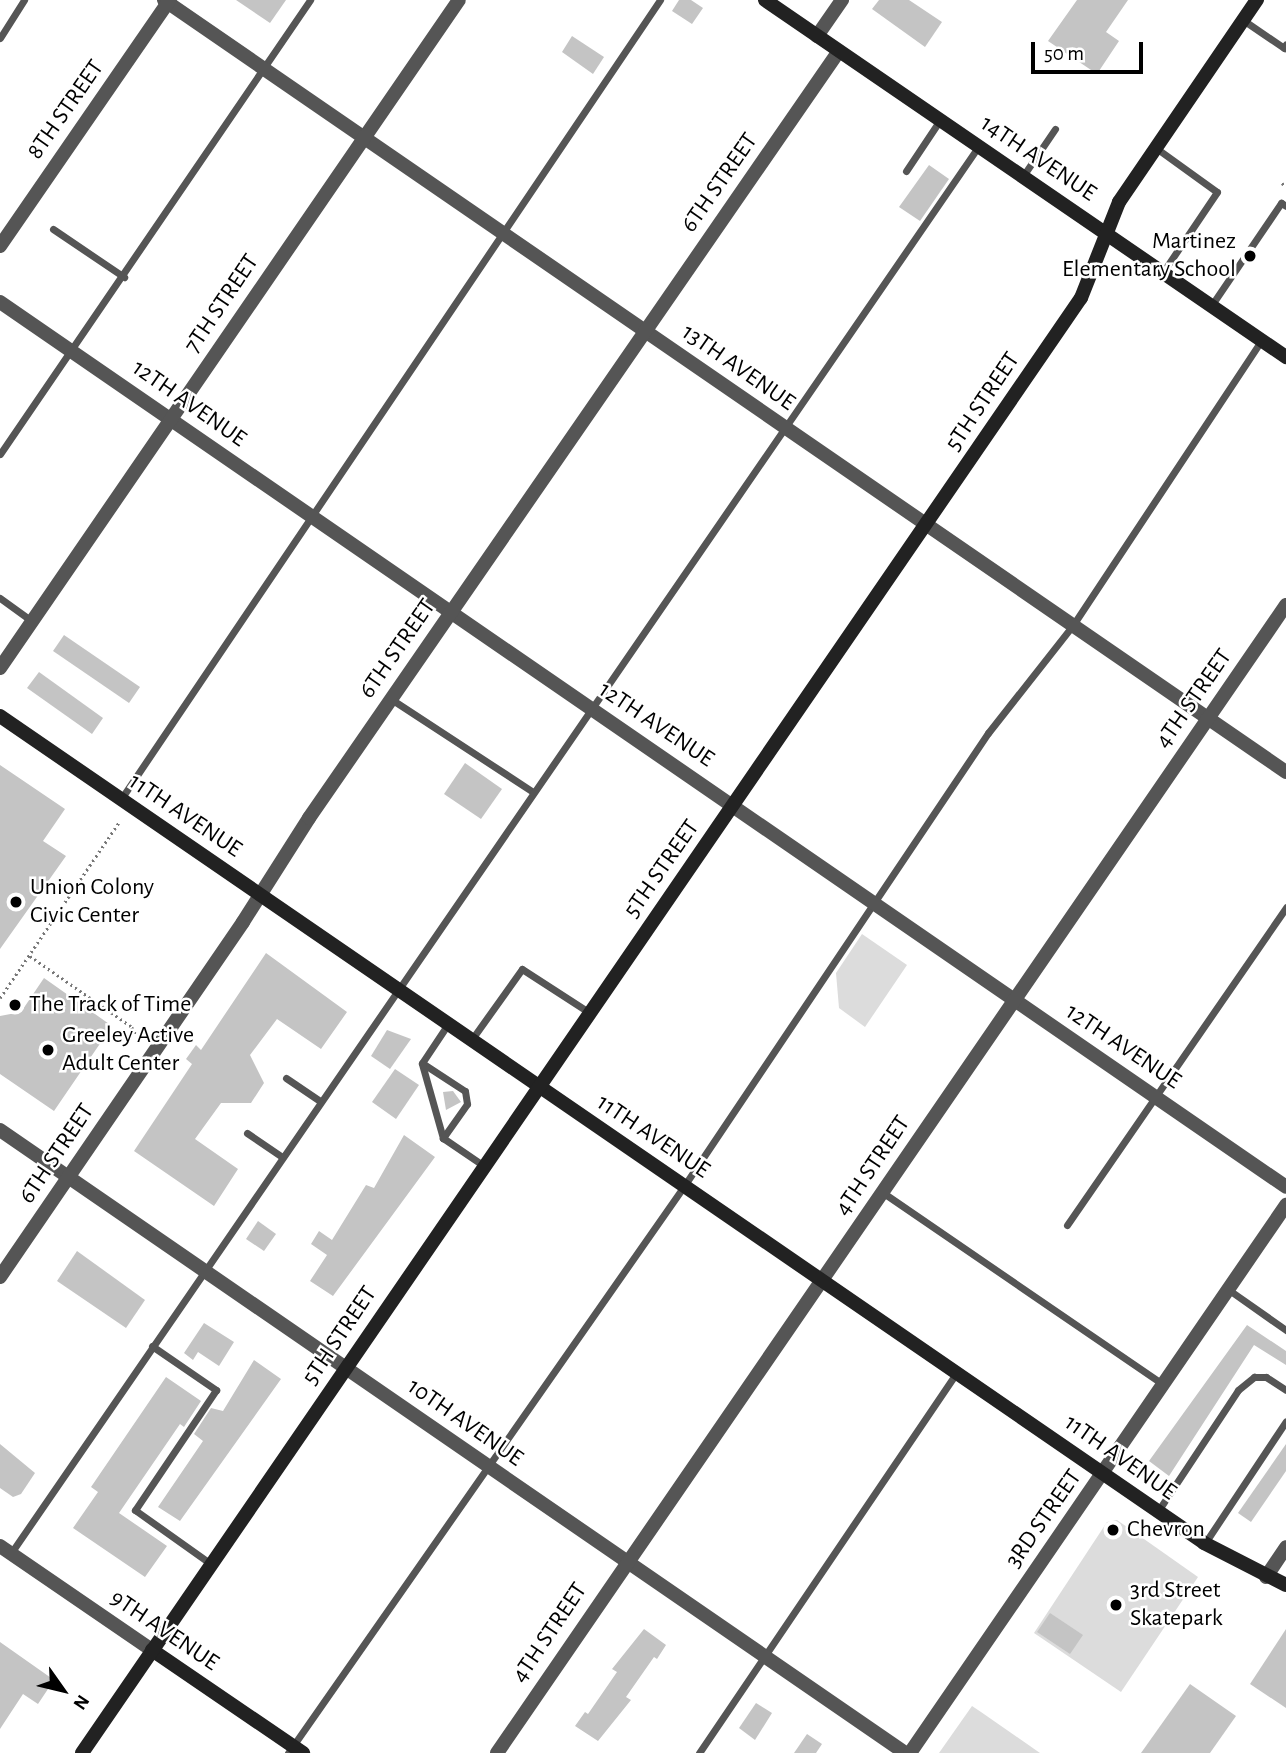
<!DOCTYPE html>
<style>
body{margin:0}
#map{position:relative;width:1286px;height:1753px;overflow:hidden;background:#fff;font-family:"Alegreya Sans",sans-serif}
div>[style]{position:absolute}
.green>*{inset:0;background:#dcdcdc}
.building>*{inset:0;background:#c4c4c4}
.path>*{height:2.5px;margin-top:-1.25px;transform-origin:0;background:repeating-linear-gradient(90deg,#777 0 2px,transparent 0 5.5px)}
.lane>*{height:7px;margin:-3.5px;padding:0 3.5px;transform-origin:3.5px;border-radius:3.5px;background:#555}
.street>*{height:14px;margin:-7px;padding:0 7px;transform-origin:7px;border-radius:7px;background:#555}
.secondary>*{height:14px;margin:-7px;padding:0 7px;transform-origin:7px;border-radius:7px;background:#222}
.dots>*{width:19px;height:19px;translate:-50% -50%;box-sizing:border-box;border:4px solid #fff;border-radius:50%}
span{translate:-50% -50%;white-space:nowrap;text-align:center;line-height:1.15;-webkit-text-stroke:5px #fff;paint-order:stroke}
.street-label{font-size:24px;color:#000}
.poi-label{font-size:24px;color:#000}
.right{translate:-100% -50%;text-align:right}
.left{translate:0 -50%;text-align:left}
.north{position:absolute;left:28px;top:1655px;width:70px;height:70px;-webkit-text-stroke:5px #fff;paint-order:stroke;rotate:124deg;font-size:19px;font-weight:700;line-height:28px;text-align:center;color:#000}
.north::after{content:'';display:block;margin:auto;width:24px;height:32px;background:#000;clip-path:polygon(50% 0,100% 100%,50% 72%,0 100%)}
.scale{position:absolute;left:1031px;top:42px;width:112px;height:32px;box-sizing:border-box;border:4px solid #000;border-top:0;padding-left:9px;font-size:21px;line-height:24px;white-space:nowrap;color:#000;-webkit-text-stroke:5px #fff;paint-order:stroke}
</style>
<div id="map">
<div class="green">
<div style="clip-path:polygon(862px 934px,907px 965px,865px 1027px,839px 1008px,836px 973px)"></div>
<div style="clip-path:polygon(1117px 1520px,1198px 1577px,1121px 1692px,1034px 1633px,1107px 1522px)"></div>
<div style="clip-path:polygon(972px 1706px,981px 1712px,1040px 1753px,939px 1753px)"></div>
</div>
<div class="building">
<div style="clip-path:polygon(236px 0,286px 0,270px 23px)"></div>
<div style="clip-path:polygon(679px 0,691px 0,703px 8px,692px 24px,672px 11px)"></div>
<div style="clip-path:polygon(879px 0,909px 0,942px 22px,925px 47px,872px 9px)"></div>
<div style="clip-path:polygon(1077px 0,1128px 0,1106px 32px,1119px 41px,1097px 74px,1048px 41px)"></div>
<div style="clip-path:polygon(572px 36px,604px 57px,593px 74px,562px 52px)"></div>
<div style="clip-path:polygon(929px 165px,949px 179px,920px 221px,899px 207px)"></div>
<div style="clip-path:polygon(64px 635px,140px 687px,129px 703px,53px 651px)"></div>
<div style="clip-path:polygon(39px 672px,103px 718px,92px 734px,27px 688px)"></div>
<div style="clip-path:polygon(465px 763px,502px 789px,481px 819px,444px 794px)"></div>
<div style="clip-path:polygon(0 765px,65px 809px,43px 841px,66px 856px,0 949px)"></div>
<div style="clip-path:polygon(266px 953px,347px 1012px,321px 1049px,277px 1019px,250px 1055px,264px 1083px,251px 1103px,221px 1103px,195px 1139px,238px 1169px,214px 1206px,134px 1151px,192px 1064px,186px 1059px,196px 1045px,201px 1050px)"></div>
<div style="clip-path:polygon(44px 978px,112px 1026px,54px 1111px,0 1074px,0 1016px,21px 1012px)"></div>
<div style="clip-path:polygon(387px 1030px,411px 1039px,390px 1069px,371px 1056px)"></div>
<div style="clip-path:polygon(395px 1069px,419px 1085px,396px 1119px,372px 1102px)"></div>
<div style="clip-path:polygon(453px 1091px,461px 1102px,446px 1110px,443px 1092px)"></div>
<div style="clip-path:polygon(404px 1135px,435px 1157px,333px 1296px,310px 1281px,327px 1255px,311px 1244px,319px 1231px,332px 1240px,366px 1185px,374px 1188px)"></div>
<div style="clip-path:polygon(258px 1221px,276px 1234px,264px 1251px,246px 1239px)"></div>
<div style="clip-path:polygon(77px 1251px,145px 1300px,126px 1328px,57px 1281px)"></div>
<div style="clip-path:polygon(204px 1323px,234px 1342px,219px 1366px,198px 1352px,193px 1360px,184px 1353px)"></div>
<div style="clip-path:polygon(1247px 1325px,1286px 1351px,1286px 1365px,1254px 1345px,1169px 1476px,1149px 1461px)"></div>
<div style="clip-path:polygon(254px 1360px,281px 1379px,180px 1521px,158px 1507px,203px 1441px,194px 1434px,211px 1408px,223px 1411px)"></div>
<div style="clip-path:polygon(166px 1377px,201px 1401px,184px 1427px,180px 1424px,119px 1513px,167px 1546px,145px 1577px,73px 1528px,98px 1492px,91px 1487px)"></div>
<div style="clip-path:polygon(0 1444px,35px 1473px,21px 1494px,13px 1497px,0 1488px)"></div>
<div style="clip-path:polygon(1286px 1444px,1286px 1471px,1251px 1522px,1238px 1513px)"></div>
<div style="clip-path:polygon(1050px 1613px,1083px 1635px,1070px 1654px,1037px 1632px)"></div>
<div style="clip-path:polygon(644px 1629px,666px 1645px,657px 1659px,654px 1657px,626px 1697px,631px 1700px,598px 1741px,575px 1726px,585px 1712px,588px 1714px,617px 1672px,612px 1669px)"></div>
<div style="clip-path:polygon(1286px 1629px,1286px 1708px,1250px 1684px)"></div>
<div style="clip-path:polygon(0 1642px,54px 1680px,38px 1704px,23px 1694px,0 1729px)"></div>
<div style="clip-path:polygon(1190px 1684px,1236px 1716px,1210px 1753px,1141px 1753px)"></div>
<div style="clip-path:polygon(756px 1703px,772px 1713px,755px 1740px,739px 1728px)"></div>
<div style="clip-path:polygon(807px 1734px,822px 1744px,816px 1753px,794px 1753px)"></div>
</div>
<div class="path">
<div style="left:1282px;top:183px;width:5px;rotate:37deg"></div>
<div style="left:30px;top:956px;width:124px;rotate:34.8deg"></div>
<div style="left:132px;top:1027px;width:9px;rotate:63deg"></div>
<div style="left:0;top:998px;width:214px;rotate:-55.9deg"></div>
</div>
<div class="lane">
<div style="left:1243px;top:20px;width:50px;rotate:34.3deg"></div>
<div style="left:1284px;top:48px;width:4px;rotate:-63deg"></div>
<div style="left:0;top:38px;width:45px;rotate:-57.7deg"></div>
<div style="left:1156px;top:148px;width:75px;rotate:35.8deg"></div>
<div style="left:1217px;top:192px;width:97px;rotate:124deg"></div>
<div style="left:906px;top:171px;width:61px;rotate:-56.3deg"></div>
<div style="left:1023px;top:176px;width:57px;rotate:-55.8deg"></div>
<div style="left:53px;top:229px;width:86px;rotate:34.1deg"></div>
<div style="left:1211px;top:306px;width:125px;rotate:-55.8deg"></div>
<div style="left:1281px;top:203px;width:6px;rotate:31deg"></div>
<div style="left:0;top:454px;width:550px;rotate:-55.67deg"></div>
<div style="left:0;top:598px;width:39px;rotate:36deg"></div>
<div style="left:391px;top:699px;width:170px;rotate:33.2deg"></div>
<div style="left:121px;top:799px;width:964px;rotate:-56deg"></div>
<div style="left:448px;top:1024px;width:47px;rotate:123.7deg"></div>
<div style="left:422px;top:1063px;width:51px;rotate:33.1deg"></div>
<div style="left:465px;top:1091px;width:13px;rotate:81deg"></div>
<div style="left:467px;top:1104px;width:42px;rotate:125.2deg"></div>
<div style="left:443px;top:1138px;width:50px;rotate:34.3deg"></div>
<div style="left:472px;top:1039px;width:86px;rotate:-54.5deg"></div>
<div style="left:522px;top:969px;width:81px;rotate:32.9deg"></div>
<div style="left:422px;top:1064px;width:77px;rotate:74.2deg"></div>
<div style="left:286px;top:1078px;width:41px;rotate:34.1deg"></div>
<div style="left:247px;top:1133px;width:42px;rotate:34.4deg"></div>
<div style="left:882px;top:1192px;width:342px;rotate:34.4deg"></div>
<div style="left:1067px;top:1225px;width:386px;rotate:-55.4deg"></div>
<div style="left:1229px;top:1290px;width:70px;rotate:35.1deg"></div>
<div style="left:152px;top:1346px;width:78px;rotate:34.5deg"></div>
<div style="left:216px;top:1390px;width:145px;rotate:124deg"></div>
<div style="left:135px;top:1510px;width:93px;rotate:35.4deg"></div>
<div style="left:1158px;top:1511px;width:145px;rotate:-56.5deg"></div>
<div style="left:1238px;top:1390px;width:21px;rotate:-39deg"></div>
<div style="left:1254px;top:1377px;width:12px"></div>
<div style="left:1266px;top:1377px;width:24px;rotate:33deg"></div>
<div style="left:1205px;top:1543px;width:146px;rotate:-56.4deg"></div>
<div style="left:11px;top:1553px;width:1706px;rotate:-55.48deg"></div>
<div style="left:288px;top:1753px;width:692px;rotate:-55.07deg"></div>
<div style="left:684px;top:1186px;width:546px;rotate:-56.14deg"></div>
<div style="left:988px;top:733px;width:137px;rotate:-51.8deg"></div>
<div style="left:1073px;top:625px;width:341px;rotate:-56.5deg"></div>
<div style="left:699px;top:1753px;width:459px;rotate:-55.9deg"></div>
</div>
<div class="street">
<div style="left:164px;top:0;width:1362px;rotate:34.53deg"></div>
<div style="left:817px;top:36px;width:44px;rotate:-55.2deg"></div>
<div style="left:0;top:246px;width:299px;rotate:-55.4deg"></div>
<div style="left:0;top:302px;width:1561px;rotate:34.53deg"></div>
<div style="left:0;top:668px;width:810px;rotate:-55.51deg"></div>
<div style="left:0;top:1130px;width:1099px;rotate:34.54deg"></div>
<div style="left:0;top:1277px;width:430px;rotate:-55.6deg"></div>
<div style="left:243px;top:922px;width:123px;rotate:-57.6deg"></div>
<div style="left:309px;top:818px;width:932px;rotate:-55.36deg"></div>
<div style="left:0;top:1546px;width:184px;rotate:34.4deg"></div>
<div style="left:1266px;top:1577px;width:36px;rotate:-56deg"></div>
<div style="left:497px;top:1753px;width:1393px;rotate:-55.5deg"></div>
<div style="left:910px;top:1753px;width:665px;rotate:-55.54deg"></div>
</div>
<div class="secondary">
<div style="left:765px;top:0;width:632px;rotate:34.42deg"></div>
<div style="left:0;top:716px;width:1461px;rotate:34.48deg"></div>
<div style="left:1204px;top:1543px;width:92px;rotate:27.1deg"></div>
<div style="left:152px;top:1650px;width:183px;rotate:34.3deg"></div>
<div style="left:82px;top:1753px;width:1765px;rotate:-55.53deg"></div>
<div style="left:1081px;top:298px;width:103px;rotate:-68.4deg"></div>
<div style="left:1119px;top:202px;width:245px;rotate:-55.7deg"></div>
</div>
<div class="dots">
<div style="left:1250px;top:256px;background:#000"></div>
<div style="left:16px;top:902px;background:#000"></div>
<div style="left:15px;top:1005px;background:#000"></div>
<div style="left:48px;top:1050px;background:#000"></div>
<div style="left:1113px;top:1530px;background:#000"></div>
<div style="left:1116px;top:1605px;background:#000"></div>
</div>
<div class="street-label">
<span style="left:66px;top:110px;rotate:-55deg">8TH STREET</span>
<span style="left:1038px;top:159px;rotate:34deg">14TH AVENUE</span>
<span style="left:720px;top:183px;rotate:-55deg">6TH STREET</span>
<span style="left:222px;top:304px;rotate:-56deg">7TH STREET</span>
<span style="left:738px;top:368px;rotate:35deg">13TH AVENUE</span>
<span style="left:983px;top:402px;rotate:-56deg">5TH STREET</span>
<span style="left:189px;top:404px;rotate:35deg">12TH AVENUE</span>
<span style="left:398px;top:649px;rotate:-55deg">6TH STREET</span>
<span style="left:1194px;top:699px;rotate:-55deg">4TH STREET</span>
<span style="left:656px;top:725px;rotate:34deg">12TH AVENUE</span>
<span style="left:185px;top:816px;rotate:34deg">11TH AVENUE</span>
<span style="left:662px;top:869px;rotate:-55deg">5TH STREET</span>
<span style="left:1123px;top:1047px;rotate:34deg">12TH AVENUE</span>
<span style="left:653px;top:1137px;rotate:34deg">11TH AVENUE</span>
<span style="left:57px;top:1154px;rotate:-56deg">6TH STREET</span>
<span style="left:873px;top:1166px;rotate:-56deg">4TH STREET</span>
<span style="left:340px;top:1336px;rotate:-56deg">5TH STREET</span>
<span style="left:465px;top:1423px;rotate:35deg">10TH AVENUE</span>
<span style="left:1120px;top:1458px;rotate:35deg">11TH AVENUE</span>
<span style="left:1044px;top:1519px;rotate:-55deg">3RD STREET</span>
<span style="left:164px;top:1631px;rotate:34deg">9TH AVENUE</span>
<span style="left:550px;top:1633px;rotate:-56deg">4TH STREET</span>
</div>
<div class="poi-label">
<span class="right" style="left:1236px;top:256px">Martinez<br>Elementary School</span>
<span class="left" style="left:30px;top:902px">Union Colony<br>Civic Center</span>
<span class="left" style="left:29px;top:1005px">The Track of Time</span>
<span class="left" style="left:62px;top:1050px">Greeley Active<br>Adult Center</span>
<span class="left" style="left:1127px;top:1530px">Chevron</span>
<span class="left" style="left:1130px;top:1605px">3rd Street<br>Skatepark</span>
</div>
<div class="north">N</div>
<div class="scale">50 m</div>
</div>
